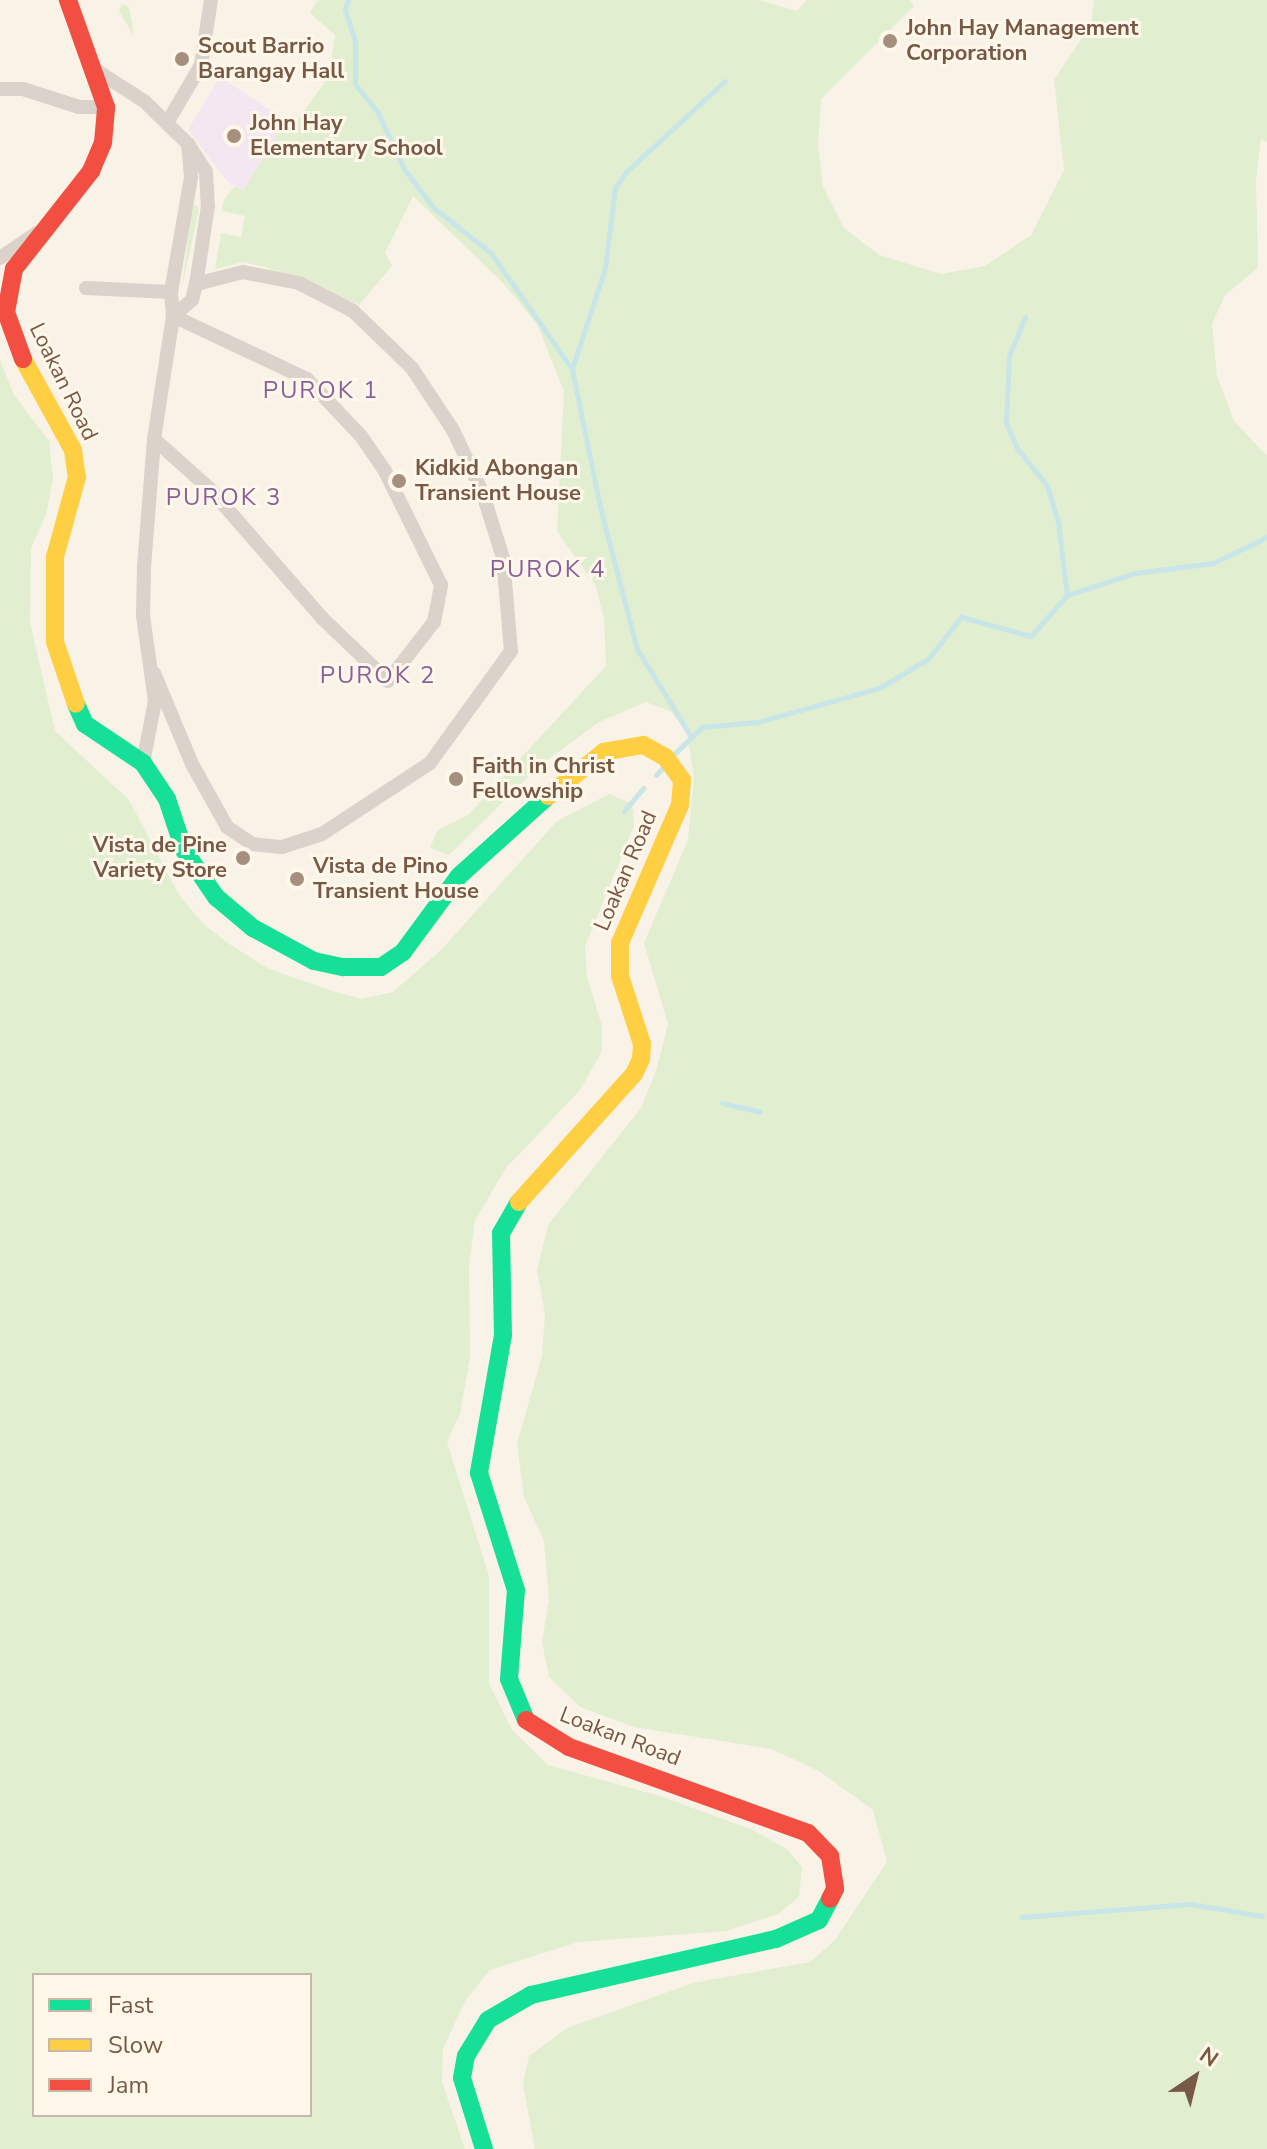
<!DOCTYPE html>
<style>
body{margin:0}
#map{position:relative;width:1267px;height:2149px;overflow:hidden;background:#f8f2e7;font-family:"Nunito Sans",sans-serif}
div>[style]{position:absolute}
.education>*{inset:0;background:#f4e7f1}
.green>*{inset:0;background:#e1efd0}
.stream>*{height:5px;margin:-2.5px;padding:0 2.5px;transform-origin:2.5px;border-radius:2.5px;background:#c8e5e8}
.street>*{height:14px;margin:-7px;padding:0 7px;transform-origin:7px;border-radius:7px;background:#dbd2cb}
.fast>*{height:18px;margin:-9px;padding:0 9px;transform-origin:9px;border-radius:9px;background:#16e098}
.slow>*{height:18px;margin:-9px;padding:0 9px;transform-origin:9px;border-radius:9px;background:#ffcf43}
.jam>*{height:18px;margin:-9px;padding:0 9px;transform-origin:9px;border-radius:9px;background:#f24e42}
.dots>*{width:22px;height:22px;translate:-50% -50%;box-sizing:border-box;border:4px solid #fff7e9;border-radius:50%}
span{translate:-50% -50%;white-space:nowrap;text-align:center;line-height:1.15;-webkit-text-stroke:6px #fff7e9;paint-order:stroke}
.poi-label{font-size:22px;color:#785946;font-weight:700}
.left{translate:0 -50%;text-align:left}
.right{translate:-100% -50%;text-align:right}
.street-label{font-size:22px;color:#785946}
.neighbourhood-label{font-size:24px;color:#8a609c;letter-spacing:2px}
.legend{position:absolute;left:32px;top:1973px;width:280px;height:144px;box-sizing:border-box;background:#fff7e9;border:2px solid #c9b8a8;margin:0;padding:10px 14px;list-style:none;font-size:24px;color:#785946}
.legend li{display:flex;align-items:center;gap:16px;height:40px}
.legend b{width:40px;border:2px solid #c9b8a8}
.north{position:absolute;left:1155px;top:2037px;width:80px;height:80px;-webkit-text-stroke:6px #fff7e9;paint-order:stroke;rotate:35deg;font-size:22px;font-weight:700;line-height:32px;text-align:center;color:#785946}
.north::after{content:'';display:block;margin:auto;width:28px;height:36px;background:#785946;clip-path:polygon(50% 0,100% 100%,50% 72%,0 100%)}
</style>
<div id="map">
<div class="education">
<div style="clip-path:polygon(220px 77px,286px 120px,243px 191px,228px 182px,188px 130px)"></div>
</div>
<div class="green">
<div style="clip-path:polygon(318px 0,759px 0,797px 11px,807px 0,910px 0,914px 6px,821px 99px,818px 145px,823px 187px,844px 228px,879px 255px,941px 274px,985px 266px,1031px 235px,1064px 170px,1054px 80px,1091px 24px,1094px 0,1267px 0,1267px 142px,1261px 139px,1256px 180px,1258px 268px,1225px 295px,1212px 324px,1217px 376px,1234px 421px,1267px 456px,1267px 2149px,535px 2149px,523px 2085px,529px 2056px,567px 2028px,693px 1983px,810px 1962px,835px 1940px,887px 1862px,873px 1810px,819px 1771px,772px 1749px,634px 1727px,580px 1707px,549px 1677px,542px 1642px,549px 1600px,544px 1541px,524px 1497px,517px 1444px,542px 1356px,545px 1314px,537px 1270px,548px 1225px,641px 1108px,656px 1071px,668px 1024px,644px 943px,688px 840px,694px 778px,687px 733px,672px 712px,646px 702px,599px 722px,539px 766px,449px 855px,430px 848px,437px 831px,468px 815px,606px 666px,604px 619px,596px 586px,557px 531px,564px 391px,537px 324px,505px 285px,413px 196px,385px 253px,392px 266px,359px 305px,265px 267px,243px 262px,215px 269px,221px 233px,241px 237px,245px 216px,222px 211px,224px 200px,235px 186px,243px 191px,286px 120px,295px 124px,329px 76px,335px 35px,310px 13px)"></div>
<div style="clip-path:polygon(122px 4px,129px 7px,134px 36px,119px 11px)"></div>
<div style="clip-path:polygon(196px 205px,199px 209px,182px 288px,192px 206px)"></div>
<div style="clip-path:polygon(evenodd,0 360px,14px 395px,49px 441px,53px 478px,46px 515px,31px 548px,30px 622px,55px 731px,129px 800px,179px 895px,204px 925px,231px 945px,267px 968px,332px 991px,362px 999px,393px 992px,442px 949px,557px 821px,609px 794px,632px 804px,634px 826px,585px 946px,587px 977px,602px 1026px,602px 1051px,580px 1090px,506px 1168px,475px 1220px,469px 1265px,470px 1357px,460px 1414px,447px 1442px,489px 1576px,489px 1683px,512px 1730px,548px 1765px,660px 1796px,753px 1830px,787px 1849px,802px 1867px,799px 1897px,778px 1914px,726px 1931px,578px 1942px,490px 1970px,465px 2001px,443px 2049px,442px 2082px,465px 2149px,0 2149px,0 360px,34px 1975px,310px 1975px,310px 2115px,34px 2115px,34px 1975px)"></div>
</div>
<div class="stream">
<div style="left:348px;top:0;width:10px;rotate:107deg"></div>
<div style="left:345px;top:10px;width:32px;rotate:72deg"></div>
<div style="left:355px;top:40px;width:44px;rotate:90deg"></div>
<div style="left:355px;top:84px;width:35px;rotate:51deg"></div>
<div style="left:377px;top:111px;width:64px;rotate:65deg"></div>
<div style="left:404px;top:169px;width:48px;rotate:52.7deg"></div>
<div style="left:433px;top:207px;width:74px;rotate:38.4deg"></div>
<div style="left:491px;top:253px;width:141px;rotate:55.1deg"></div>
<div style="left:572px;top:369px;width:145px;rotate:78.5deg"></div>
<div style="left:601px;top:511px;width:143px;rotate:75.4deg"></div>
<div style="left:637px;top:649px;width:101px;rotate:58.4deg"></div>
<div style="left:1025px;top:317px;width:42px;rotate:112.3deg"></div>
<div style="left:1009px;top:356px;width:67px;rotate:92.6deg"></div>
<div style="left:1006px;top:423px;width:27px;rotate:66deg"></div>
<div style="left:1017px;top:448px;width:48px;rotate:51.7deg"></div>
<div style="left:1047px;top:486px;width:37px;rotate:73deg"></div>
<div style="left:1058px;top:521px;width:75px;rotate:83.1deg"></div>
<div style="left:572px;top:369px;width:106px;rotate:-71.9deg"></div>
<div style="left:605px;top:268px;width:81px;rotate:-82.9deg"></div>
<div style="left:615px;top:188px;width:21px;rotate:-55deg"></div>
<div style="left:627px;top:171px;width:133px;rotate:-42.6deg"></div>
<div style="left:670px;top:758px;width:45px;rotate:-44.1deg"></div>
<div style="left:702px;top:727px;width:56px;rotate:-5.1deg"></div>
<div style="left:758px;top:722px;width:126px;rotate:-15.7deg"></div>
<div style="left:879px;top:688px;width:57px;rotate:-30.6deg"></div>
<div style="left:928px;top:659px;width:53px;rotate:-51.8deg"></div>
<div style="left:961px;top:617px;width:73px;rotate:15.2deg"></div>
<div style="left:1031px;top:636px;width:55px;rotate:-48.7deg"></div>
<div style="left:1067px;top:595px;width:71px;rotate:-17.9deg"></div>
<div style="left:1135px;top:573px;width:79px;rotate:-7.3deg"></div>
<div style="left:1213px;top:563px;width:60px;rotate:-25.7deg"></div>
<div style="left:656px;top:775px;width:12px;rotate:-48deg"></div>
<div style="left:624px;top:811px;width:30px;rotate:-50deg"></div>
<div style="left:722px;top:1103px;width:39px;rotate:13deg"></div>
<div style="left:1022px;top:1917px;width:169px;rotate:-4.4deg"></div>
<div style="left:1191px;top:1904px;width:72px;rotate:9.6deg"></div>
</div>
<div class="street">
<div style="left:97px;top:71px;width:56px;rotate:32.6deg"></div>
<div style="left:144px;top:101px;width:62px;rotate:44.3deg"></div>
<div style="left:188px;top:144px;width:33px;rotate:57deg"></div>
<div style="left:206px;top:172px;width:34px;rotate:87deg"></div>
<div style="left:208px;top:206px;width:79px;rotate:98.7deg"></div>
<div style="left:196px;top:284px;width:16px;rotate:104deg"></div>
<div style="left:192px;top:300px;width:25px;rotate:140deg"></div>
<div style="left:0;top:89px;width:23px"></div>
<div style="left:23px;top:89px;width:59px;rotate:17.8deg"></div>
<div style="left:79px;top:107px;width:27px"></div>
<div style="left:167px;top:123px;width:67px;rotate:-59.6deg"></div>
<div style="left:201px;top:65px;width:66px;rotate:-81.3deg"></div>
<div style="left:0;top:258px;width:45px;rotate:-34deg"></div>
<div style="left:86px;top:288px;width:85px;rotate:2.7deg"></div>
<div style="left:154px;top:439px;width:75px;rotate:41.8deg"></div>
<div style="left:210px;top:489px;width:171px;rotate:49deg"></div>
<div style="left:322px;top:618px;width:91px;rotate:43.7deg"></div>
<div style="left:388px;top:681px;width:75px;rotate:-52.1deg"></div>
<div style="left:434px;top:622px;width:38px;rotate:-79deg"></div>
<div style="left:441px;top:585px;width:127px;rotate:-116.2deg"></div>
<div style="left:385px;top:471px;width:42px;rotate:-124.4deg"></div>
<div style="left:361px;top:436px;width:79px;rotate:-133.5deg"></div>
<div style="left:307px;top:379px;width:148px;rotate:-154.8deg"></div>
<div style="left:154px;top:673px;width:99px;rotate:67.3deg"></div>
<div style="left:192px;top:764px;width:72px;rotate:60.9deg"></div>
<div style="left:227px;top:827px;width:30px;rotate:34deg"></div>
<div style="left:252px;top:844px;width:30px;rotate:6deg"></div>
<div style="left:282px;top:847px;width:42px;rotate:-18deg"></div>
<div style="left:322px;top:834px;width:129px;rotate:-33.3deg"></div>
<div style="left:430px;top:763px;width:138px;rotate:-54.1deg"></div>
<div style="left:511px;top:651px;width:93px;rotate:-94.9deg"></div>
<div style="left:503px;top:558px;width:67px;rotate:-107.4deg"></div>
<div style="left:483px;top:494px;width:71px;rotate:-115.1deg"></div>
<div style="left:453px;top:430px;width:74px;rotate:-123.5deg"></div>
<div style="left:412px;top:368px;width:82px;rotate:-136deg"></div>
<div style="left:353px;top:311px;width:61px;rotate:-152.6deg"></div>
<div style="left:299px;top:283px;width:57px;rotate:-168.9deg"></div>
<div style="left:243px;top:272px;width:49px;rotate:165.7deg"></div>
<div style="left:143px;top:763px;width:63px;rotate:-79deg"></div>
<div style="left:155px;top:701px;width:86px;rotate:-98deg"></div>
<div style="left:143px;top:616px;width:49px;rotate:-88.8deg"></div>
<div style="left:144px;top:567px;width:128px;rotate:-85.5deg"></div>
<div style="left:154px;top:439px;width:124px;rotate:-81.2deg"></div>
<div style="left:173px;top:316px;width:24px;rotate:-95deg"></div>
<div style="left:171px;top:292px;width:117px;rotate:-80.1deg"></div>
<div style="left:191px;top:177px;width:33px;rotate:-95deg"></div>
</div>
<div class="fast">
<div style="left:76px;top:704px;width:22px;rotate:66deg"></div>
<div style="left:85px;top:724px;width:70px;rotate:33.9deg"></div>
<div style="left:143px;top:763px;width:43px;rotate:56.3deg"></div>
<div style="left:167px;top:799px;width:54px;rotate:71.6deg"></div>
<div style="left:184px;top:850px;width:57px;rotate:55.8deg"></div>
<div style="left:216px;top:897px;width:48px;rotate:40deg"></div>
<div style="left:253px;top:928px;width:69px;rotate:28.4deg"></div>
<div style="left:314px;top:961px;width:30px;rotate:12deg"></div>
<div style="left:343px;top:967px;width:38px"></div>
<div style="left:381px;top:967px;width:27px;rotate:-34deg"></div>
<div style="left:403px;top:952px;width:94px;rotate:-53.6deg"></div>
<div style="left:459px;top:876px;width:120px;rotate:-42deg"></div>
<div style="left:519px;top:1202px;width:36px;rotate:120deg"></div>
<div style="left:501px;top:1233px;width:102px;rotate:88.9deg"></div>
<div style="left:503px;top:1335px;width:140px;rotate:99.9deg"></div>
<div style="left:479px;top:1473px;width:123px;rotate:72.5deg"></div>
<div style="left:516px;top:1590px;width:89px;rotate:94.5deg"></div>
<div style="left:509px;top:1679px;width:44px;rotate:67.5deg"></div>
<div style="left:484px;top:2149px;width:74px;rotate:-107.2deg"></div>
<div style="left:462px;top:2078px;width:22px;rotate:-80deg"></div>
<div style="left:466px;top:2056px;width:42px;rotate:-58.6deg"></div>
<div style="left:488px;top:2020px;width:50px;rotate:-30.2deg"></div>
<div style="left:531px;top:1995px;width:251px;rotate:-12.9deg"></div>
<div style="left:776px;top:1939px;width:47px;rotate:-23.8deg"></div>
<div style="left:819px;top:1920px;width:24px;rotate:-62deg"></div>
</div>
<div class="slow">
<div style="left:23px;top:359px;width:104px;rotate:61.2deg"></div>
<div style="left:73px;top:450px;width:27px;rotate:82deg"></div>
<div style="left:77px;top:477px;width:83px;rotate:105.4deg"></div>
<div style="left:55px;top:557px;width:85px;rotate:90deg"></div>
<div style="left:55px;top:642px;width:65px;rotate:71.3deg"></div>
<div style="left:519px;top:1202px;width:172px;rotate:-48.1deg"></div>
<div style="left:634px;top:1074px;width:17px;rotate:-65deg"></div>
<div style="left:641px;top:1059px;width:15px;rotate:-86deg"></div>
<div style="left:642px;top:1044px;width:71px;rotate:-107.9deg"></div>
<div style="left:620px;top:976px;width:33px;rotate:-90deg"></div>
<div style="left:620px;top:943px;width:150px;rotate:-66.5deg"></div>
<div style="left:680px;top:805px;width:25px;rotate:-85deg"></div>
<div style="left:682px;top:780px;width:29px;rotate:-126deg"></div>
<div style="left:665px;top:757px;width:25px;rotate:-151deg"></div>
<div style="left:643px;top:745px;width:40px;rotate:170deg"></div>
<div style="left:604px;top:752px;width:71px;rotate:141.8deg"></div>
</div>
<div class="jam">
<div style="left:23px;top:359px;width:50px;rotate:-109.9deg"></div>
<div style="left:6px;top:312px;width:44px;rotate:-79.5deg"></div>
<div style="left:14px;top:269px;width:125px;rotate:-51.8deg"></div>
<div style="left:91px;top:171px;width:30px;rotate:-67deg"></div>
<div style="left:103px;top:143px;width:36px;rotate:-85deg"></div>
<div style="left:106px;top:107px;width:114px;rotate:-109.6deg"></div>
<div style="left:526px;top:1720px;width:51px;rotate:32.1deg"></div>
<div style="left:569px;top:1747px;width:254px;rotate:19.8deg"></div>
<div style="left:808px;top:1833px;width:32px;rotate:46deg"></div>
<div style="left:830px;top:1856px;width:33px;rotate:81deg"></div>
<div style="left:835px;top:1889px;width:11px;rotate:117deg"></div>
</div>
<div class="dots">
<div style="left:890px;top:41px;background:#a58f7e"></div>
<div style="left:182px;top:59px;background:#a58f7e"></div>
<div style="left:234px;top:136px;background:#a58f7e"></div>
<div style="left:399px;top:481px;background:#a58f7e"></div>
<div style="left:456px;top:779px;background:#a58f7e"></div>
<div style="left:243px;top:858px;background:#a58f7e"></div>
<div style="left:297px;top:879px;background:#a58f7e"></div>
</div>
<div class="poi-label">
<span class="left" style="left:906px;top:41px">John Hay Management<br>Corporation</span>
<span class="left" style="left:198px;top:59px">Scout Barrio<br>Barangay Hall</span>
<span class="left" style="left:250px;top:136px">John Hay<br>Elementary School</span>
<span class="left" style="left:415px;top:481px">Kidkid Abongan<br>Transient House</span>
<span class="left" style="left:472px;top:779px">Faith in Christ<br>Fellowship</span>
<span class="right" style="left:227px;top:858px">Vista de Pine<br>Variety Store</span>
<span class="left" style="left:313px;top:879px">Vista de Pino<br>Transient House</span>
</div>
<div class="street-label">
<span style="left:63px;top:382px;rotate:64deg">Loakan Road</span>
<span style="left:626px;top:871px;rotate:-67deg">Loakan Road</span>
<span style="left:620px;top:1737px;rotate:21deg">Loakan Road</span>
</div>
<div class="neighbourhood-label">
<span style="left:321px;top:391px">PUROK 1</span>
<span style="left:224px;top:498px">PUROK 3</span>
<span style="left:548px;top:570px">PUROK 4</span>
<span style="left:378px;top:676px">PUROK 2</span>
</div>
<ul class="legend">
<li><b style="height:10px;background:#16e098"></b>Fast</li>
<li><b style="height:10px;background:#ffcf43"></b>Slow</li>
<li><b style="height:10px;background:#f24e42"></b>Jam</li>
</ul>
<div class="north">N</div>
</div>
